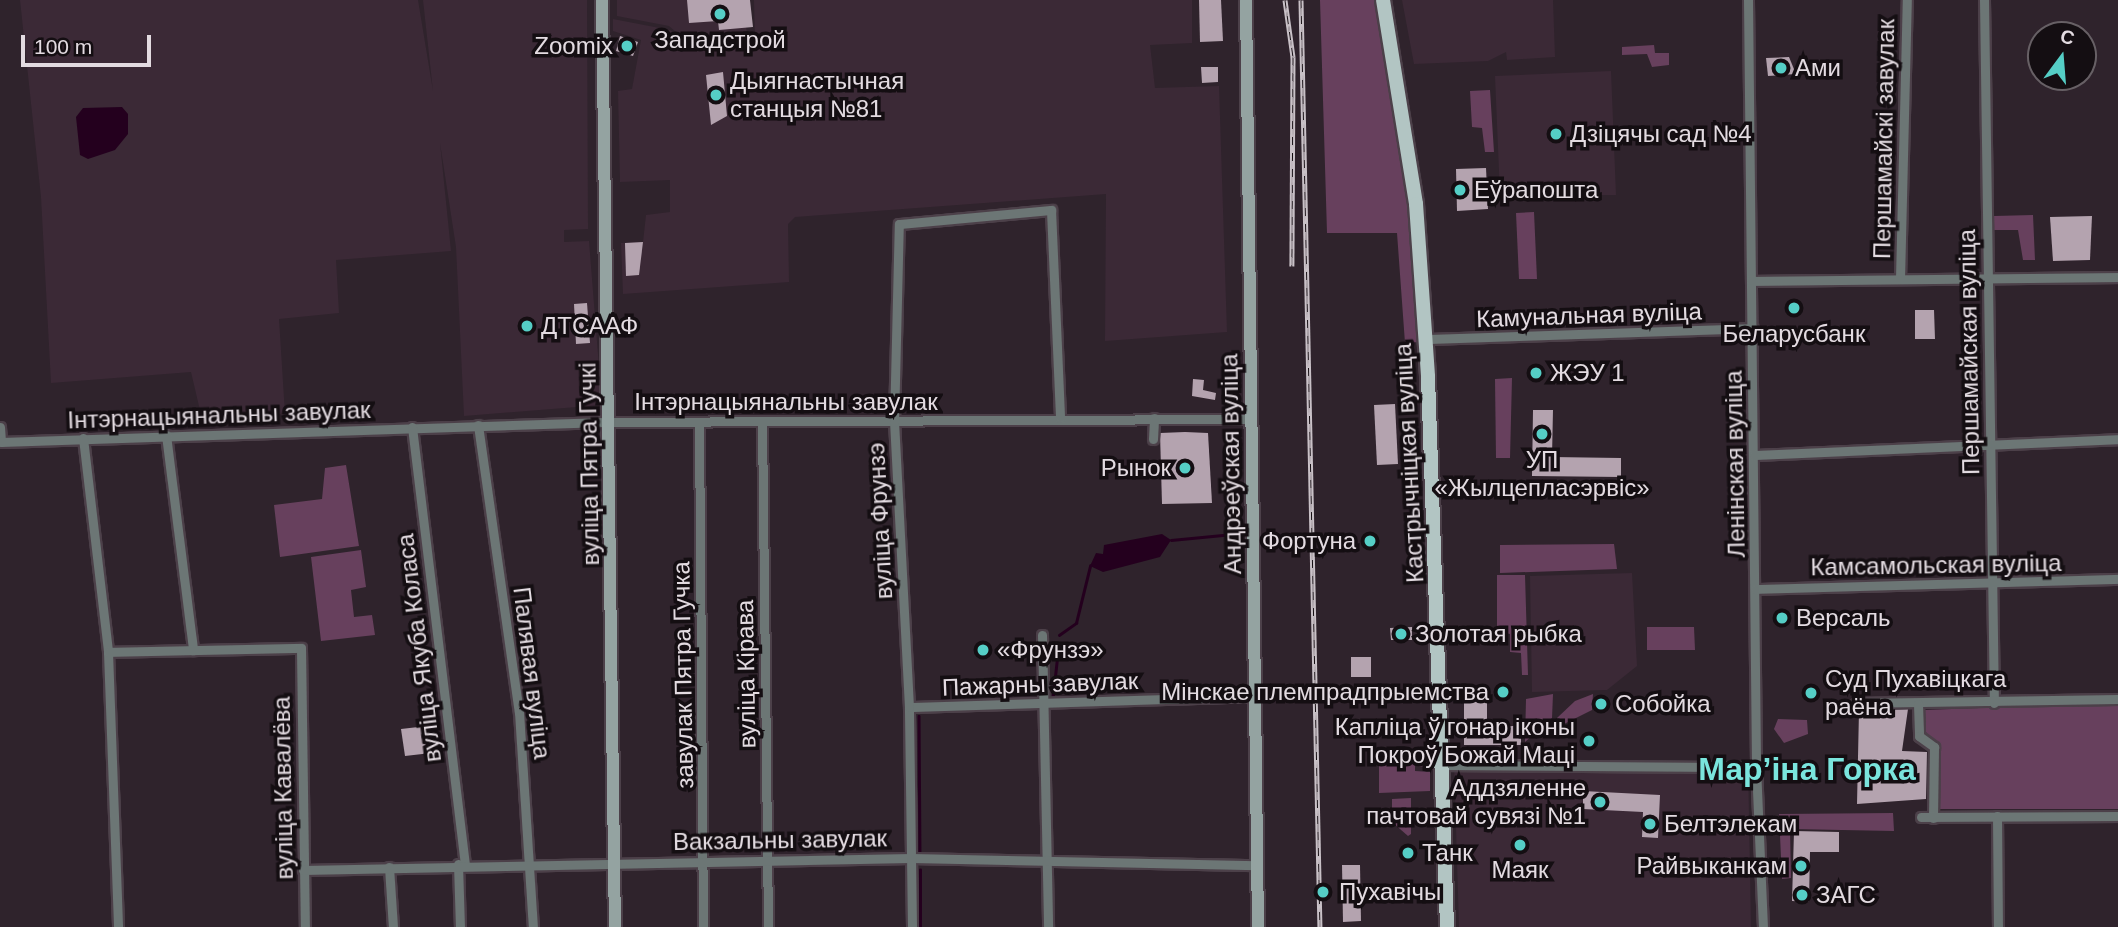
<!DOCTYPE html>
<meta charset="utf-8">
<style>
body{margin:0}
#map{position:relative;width:2118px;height:927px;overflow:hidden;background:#2f232c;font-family:Arial,sans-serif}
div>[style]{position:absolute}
.built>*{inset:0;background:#3b2936}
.green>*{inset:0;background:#67405d}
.water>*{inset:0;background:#24001e}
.stream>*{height:2.5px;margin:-1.25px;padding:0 1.25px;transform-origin:1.25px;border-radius:1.25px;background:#24001e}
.building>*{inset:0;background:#b4a3af}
.roads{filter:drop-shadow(2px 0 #4c4049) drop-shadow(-2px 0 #4c4049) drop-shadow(0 2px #4c4049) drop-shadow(0 -2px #4c4049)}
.street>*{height:9px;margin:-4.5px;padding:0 4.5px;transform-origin:4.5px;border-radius:4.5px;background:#6c7675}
.secondary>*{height:12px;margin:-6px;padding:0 6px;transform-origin:6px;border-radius:6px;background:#94a3a1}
.primary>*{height:14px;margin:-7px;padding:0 7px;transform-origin:7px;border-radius:7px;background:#b2c5c3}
.rail>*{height:5px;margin-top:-2.5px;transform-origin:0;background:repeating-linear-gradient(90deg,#140e12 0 8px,#c9c1c7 0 16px);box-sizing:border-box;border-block:2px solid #c9c1c7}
.dots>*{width:19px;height:19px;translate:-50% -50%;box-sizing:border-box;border:4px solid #140e12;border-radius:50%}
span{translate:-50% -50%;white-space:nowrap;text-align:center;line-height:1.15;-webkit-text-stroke:7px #140e12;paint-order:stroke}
.poi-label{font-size:24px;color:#e3dbe1}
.right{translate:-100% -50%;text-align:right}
.left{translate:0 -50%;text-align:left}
.street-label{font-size:24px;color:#e3dbe1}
.district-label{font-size:32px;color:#7ae5dd;font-weight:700}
.north{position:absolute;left:2027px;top:21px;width:70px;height:70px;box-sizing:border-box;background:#140e12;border:2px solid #676065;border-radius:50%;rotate:16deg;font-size:19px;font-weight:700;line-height:28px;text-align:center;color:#e3dbe1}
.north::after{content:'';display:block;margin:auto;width:24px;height:32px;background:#55cec6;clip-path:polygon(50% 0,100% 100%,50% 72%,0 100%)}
.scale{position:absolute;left:21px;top:35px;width:130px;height:32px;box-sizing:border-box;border:4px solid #e3dbe1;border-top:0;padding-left:9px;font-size:21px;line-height:24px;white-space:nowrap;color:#e3dbe1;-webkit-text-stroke:5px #140e12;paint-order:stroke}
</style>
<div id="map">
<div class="built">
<div style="clip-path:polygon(20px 0,418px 0,433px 91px,423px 0,587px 0,588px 229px,564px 230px,564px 242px,589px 241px,602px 405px,464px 416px,456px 247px,440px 143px,451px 251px,336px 260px,339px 313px,279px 319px,285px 414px,202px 419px,191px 372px,51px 383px,41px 197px)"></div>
<div style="clip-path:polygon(617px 0,744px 0,747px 36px,685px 40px,669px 26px,617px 16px)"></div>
<div style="clip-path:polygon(754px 0,1192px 0,1192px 43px,1150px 45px,1155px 88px,1219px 86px,1227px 332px,1105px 341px,1106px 194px,795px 217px,788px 224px,789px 282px,623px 294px,621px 243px,643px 242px,646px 215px,670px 212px,670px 180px,620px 182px,618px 91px,632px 89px,641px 40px,613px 31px,613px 19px,670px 30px,685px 43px,755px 40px)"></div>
<div style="clip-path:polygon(1402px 0,1553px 0,1555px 57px,1507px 60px,1506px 52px,1488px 61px,1414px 64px)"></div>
<div style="clip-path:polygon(1611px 71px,1616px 195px,1500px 195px,1495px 76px)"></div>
<div style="clip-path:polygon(1632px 573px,1637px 666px,1607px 690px,1532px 692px,1530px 576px)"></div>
<div style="clip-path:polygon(1454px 761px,1748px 762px,1751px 927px,1459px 927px)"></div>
</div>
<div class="green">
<div style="clip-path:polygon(1320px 0,1375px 0,1410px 205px,1419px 342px,1405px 343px,1397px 233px,1327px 233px)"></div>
<div style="clip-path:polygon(1654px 45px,1655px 53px,1669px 53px,1669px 65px,1652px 67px,1647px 54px,1622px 55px,1622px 47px)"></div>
<div style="clip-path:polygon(1490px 90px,1494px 152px,1485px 152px,1482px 128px,1472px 127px,1470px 91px)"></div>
<div style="clip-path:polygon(1534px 212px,1537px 279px,1519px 279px,1516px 213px)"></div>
<div style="clip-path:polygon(2033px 215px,2035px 260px,2023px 260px,2018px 230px,1994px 230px,1994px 216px)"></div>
<div style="clip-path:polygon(1512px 378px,1510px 458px,1496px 458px,1495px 379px)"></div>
<div style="clip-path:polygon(346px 465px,359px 546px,280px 557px,274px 505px,322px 499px,325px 468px)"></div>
<div style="clip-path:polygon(1614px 544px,1617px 569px,1500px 573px,1500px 545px)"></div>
<div style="clip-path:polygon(361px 550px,366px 587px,351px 590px,354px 617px,372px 615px,375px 635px,321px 641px,311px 557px)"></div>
<div style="clip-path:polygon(1497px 575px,1525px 575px,1528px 675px,1522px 675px,1521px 653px,1510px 652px,1510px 634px,1497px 631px)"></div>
<div style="clip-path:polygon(1647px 627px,1694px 627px,1695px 650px,1647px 650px)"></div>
<div style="clip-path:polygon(1553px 694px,1552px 718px,1525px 742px,1526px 699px)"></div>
<div style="clip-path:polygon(1593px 694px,1592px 710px,1558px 727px,1557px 718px,1575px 701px)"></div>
<div style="clip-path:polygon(2118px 703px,2118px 809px,1937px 809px,1939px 749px,1921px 726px,1924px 710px)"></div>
<div style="clip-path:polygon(1778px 719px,1807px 720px,1808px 734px,1784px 743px,1774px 729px)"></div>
<div style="clip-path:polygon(1387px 751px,1429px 752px,1430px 767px,1415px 766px,1415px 771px,1430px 772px,1430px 791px,1379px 793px,1379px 757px)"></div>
<div style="clip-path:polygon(1411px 798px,1411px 834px,1408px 836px,1392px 822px,1392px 799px)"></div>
<div style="clip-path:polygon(1893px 813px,1894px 831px,1790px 829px,1791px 878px,1782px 879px,1779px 814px)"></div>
</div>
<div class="water">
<div style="clip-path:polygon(122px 107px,128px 114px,128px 134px,115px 150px,88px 159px,80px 155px,76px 117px,83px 108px)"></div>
<div style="clip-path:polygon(1162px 534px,1171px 540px,1160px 557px,1103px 572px,1090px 566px,1096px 553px,1103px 554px,1104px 545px)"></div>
</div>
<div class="stream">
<div style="left:1171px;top:540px;width:62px;rotate:-5.5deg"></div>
<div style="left:1059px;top:635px;width:21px;rotate:-35deg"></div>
<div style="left:1076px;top:623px;width:59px;rotate:-76.2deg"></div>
<div style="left:1053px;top:695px;width:46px;rotate:-83.8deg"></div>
<div style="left:919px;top:716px;width:135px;rotate:89.6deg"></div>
<div style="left:920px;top:927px;width:57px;rotate:-90deg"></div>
</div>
<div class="building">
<div style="clip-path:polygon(687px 0,750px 0,753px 27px,719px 30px,718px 21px,689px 23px)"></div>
<div style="clip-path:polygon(1199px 0,1221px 0,1223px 41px,1200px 42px)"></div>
<div style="clip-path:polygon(620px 36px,638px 42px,633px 56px,616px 51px)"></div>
<div style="clip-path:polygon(1789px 57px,1796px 74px,1768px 76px,1766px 58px)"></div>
<div style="clip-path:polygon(1201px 67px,1218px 67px,1218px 82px,1202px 83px)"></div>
<div style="clip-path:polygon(723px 72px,727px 116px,711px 125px,706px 75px)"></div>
<div style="clip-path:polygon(1486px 168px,1488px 209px,1457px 211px,1456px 169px)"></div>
<div style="clip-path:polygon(2092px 216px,2090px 260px,2053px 261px,2050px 217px)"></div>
<div style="clip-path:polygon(643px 242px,639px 275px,626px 276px,625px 243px)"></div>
<div style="clip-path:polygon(587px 303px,590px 343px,576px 344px,574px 304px)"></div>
<div style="clip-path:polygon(1915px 310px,1934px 310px,1935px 339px,1915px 339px)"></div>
<div style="clip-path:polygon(1193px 379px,1204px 380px,1203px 390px,1216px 393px,1215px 400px,1192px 396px)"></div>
<div style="clip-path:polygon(1395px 404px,1398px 464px,1377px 465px,1374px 405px)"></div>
<div style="clip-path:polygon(1533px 410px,1553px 410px,1552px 457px,1621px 458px,1621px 477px,1532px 476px)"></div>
<div style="clip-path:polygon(1185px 432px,1208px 433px,1212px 503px,1162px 504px,1160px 433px)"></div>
<div style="clip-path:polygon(1412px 627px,1412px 640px,1391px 640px,1390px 628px)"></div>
<div style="clip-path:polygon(1351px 657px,1371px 657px,1371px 677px,1351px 677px)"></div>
<div style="clip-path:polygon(1464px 696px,1487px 696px,1487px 729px,1521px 725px,1521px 745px,1464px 745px)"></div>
<div style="clip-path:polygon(1908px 709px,1902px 751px,1927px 752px,1926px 799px,1857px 804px,1859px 710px)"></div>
<div style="clip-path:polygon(427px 726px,431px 753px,405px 756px,401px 729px)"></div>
<div style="clip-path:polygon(1583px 791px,1660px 795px,1658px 838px,1642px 837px,1643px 812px,1583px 809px)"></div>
<div style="clip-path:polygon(1794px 831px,1839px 832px,1839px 852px,1810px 852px,1809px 902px,1792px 901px)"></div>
<div style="clip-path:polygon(1342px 865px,1360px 865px,1361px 921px,1343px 922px)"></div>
</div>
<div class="roads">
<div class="street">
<div style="left:1748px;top:0;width:767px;rotate:89.4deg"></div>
<div style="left:1756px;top:767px;width:160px;rotate:87.5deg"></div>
<div style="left:1984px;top:0;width:703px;rotate:89.19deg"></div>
<div style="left:1900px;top:279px;width:279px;rotate:-88.6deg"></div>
<div style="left:1751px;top:281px;width:367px;rotate:-0.6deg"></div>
<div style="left:1426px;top:339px;width:327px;rotate:-1.9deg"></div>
<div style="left:762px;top:421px;width:506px;rotate:89.32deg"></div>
<div style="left:699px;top:422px;width:505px;rotate:89.55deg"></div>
<div style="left:478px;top:425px;width:290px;rotate:81.9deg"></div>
<div style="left:519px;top:712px;width:215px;rotate:86.3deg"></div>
<div style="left:0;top:427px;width:15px;rotate:86deg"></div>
<div style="left:1px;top:442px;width:604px;rotate:-1.9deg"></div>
<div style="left:605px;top:422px;width:646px;rotate:-0.27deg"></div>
<div style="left:412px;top:427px;width:439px;rotate:83.1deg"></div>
<div style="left:166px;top:435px;width:217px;rotate:82.8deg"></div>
<div style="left:83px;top:438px;width:215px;rotate:83.3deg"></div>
<div style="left:108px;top:652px;width:275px;rotate:87.9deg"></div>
<div style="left:1153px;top:439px;width:21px;rotate:-87deg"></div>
<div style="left:1754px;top:455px;width:364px;rotate:-2.5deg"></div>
<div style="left:1755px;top:589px;width:363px;rotate:-1.6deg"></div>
<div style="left:1042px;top:635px;width:292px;rotate:88.8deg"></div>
<div style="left:108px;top:652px;width:193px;rotate:-1.2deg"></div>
<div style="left:301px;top:648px;width:279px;rotate:89.2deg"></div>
<div style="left:1856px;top:703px;width:262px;rotate:-0.9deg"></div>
<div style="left:1918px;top:704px;width:32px;rotate:88deg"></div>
<div style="left:1919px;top:736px;width:19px;rotate:36deg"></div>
<div style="left:1934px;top:747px;width:71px;rotate:90.8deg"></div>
<div style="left:909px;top:707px;width:347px;rotate:-1.8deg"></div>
<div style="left:1444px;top:765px;width:312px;rotate:0.4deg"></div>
<div style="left:1997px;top:816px;width:111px;rotate:89.5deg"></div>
<div style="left:1921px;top:817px;width:197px;rotate:-0.3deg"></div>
<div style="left:458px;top:864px;width:63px;rotate:88.2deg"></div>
<div style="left:389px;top:867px;width:60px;rotate:86.2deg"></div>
<div style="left:303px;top:870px;width:608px;rotate:-1.13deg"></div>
<div style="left:911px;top:858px;width:346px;rotate:1.2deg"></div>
<div style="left:912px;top:927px;width:220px;rotate:-90.8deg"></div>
<div style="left:909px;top:707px;width:285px;rotate:-93deg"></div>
<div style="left:894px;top:422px;width:198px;rotate:-88.6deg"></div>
<div style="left:899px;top:224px;width:153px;rotate:-5.3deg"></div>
<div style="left:1051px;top:210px;width:208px;rotate:87.5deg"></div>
</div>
<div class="secondary">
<div style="left:602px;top:0;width:927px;rotate:89.2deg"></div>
<div style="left:1246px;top:0;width:927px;rotate:89.26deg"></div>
</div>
<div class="primary">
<div style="left:1383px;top:0;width:207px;rotate:80.8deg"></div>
<div style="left:1416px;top:204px;width:173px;rotate:86deg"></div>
<div style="left:1428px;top:377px;width:550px;rotate:88.02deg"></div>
</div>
</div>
<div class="rail">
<div style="left:1285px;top:0;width:58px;rotate:82deg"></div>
<div style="left:1293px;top:57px;width:209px;rotate:90.3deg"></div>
<div style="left:1301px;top:0;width:927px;rotate:88.83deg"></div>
</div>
<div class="dots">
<div style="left:720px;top:14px;background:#55cec6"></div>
<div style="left:627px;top:46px;background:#55cec6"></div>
<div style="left:1781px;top:68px;background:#55cec6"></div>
<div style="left:716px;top:95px;background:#55cec6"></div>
<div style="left:1556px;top:134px;background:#55cec6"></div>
<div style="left:1460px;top:190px;background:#55cec6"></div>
<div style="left:1794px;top:308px;background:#55cec6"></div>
<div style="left:527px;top:326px;background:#55cec6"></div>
<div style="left:1536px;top:373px;background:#55cec6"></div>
<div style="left:1542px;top:434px;background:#55cec6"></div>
<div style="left:1185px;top:468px;background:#55cec6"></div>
<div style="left:1370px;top:541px;background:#55cec6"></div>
<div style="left:1782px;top:618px;background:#55cec6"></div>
<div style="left:1401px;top:634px;background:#55cec6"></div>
<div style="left:983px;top:650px;background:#55cec6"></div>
<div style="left:1503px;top:692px;background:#55cec6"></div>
<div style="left:1811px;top:693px;background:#55cec6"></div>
<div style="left:1601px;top:704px;background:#55cec6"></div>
<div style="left:1589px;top:741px;background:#55cec6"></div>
<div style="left:1600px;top:802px;background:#55cec6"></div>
<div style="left:1650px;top:824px;background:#55cec6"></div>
<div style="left:1520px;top:845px;background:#55cec6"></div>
<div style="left:1408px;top:853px;background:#55cec6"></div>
<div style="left:1801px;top:866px;background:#55cec6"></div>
<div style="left:1323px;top:892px;background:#55cec6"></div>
<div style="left:1802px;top:895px;background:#55cec6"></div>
</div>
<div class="poi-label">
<span style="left:720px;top:40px">Западстрой</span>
<span class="right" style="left:613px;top:46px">Zoomix</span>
<span class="left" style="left:1795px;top:68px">Ами</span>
<span class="left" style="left:730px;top:95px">Дыягнастычная<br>станцыя №81</span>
<span class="left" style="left:1570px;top:134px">Дзіцячы сад №4</span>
<span class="left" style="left:1474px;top:190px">Еўрапошта</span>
<span class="left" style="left:541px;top:326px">ДТСААФ</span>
<span style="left:1794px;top:334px">Беларусбанк</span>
<span class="left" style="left:1550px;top:373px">ЖЭУ 1</span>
<span style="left:1542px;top:474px">УП<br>«Жылцепласэрвіс»</span>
<span class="right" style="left:1171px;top:468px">Рынок</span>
<span class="right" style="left:1356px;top:541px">Фортуна</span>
<span class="left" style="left:1796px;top:618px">Версаль</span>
<span class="left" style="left:1415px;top:634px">Золотая рыбка</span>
<span class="left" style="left:997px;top:650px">«Фрунзэ»</span>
<span class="left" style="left:1825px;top:693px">Суд Пухавіцкага<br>раёна</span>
<span class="right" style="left:1489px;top:692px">Мінскае племпрадпрыемства</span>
<span class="left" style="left:1615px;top:704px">Собойка</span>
<span class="right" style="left:1575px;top:741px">Капліца ў гонар іконы<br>Покроў Божай Маці</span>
<span class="right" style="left:1586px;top:802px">Аддзяленне<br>пачтовай сувязі №1</span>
<span class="left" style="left:1664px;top:824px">Белтэлекам</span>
<span class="left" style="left:1422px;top:853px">Танк</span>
<span class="right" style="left:1787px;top:866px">Райвыканкам</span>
<span style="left:1520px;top:870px">Маяк</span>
<span class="left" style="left:1339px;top:892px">Пухавічы</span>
<span class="left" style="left:1816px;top:895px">ЗАГС</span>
</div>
<div class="street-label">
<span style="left:1884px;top:139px;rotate:-89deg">Першамайскі завулак</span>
<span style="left:1589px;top:315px;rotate:-2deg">Камунальная вуліца</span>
<span style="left:1969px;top:352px;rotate:-91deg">Першамайская вуліца</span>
<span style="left:786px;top:402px">Інтэрнацыянальны завулак</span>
<span style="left:219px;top:415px;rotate:-2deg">Інтэрнацыянальны завулак</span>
<span style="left:1409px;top:463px;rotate:-93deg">Кастрычніцкая вуліца</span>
<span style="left:589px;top:464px;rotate:-91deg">вуліца Пятра Гучкі</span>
<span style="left:1231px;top:464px;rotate:-91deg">Андрэеўская вуліца</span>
<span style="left:1735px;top:464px;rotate:-91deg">Ленінская вуліца</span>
<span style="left:880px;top:521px;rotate:-93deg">вуліца Фрунзэ</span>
<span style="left:1936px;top:565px;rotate:-1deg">Камсамольская вуліца</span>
<span style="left:419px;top:648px;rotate:-97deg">вуліца Якуба Коласа</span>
<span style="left:532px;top:673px;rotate:83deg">Палявая вуліца</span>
<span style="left:746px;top:674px;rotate:-91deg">вуліца Кірава</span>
<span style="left:683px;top:675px;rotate:-91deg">завулак Пятра Гучка</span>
<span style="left:1040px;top:684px;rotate:-2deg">Пажарны завулак</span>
<span style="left:283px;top:788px;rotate:-91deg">вуліца Кавалёва</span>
<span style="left:780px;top:840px;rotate:-1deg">Вакзальны завулак</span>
</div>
<div class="district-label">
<span style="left:1807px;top:769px">Марʼіна Горка</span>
</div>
<div class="north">С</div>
<div class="scale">100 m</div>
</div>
